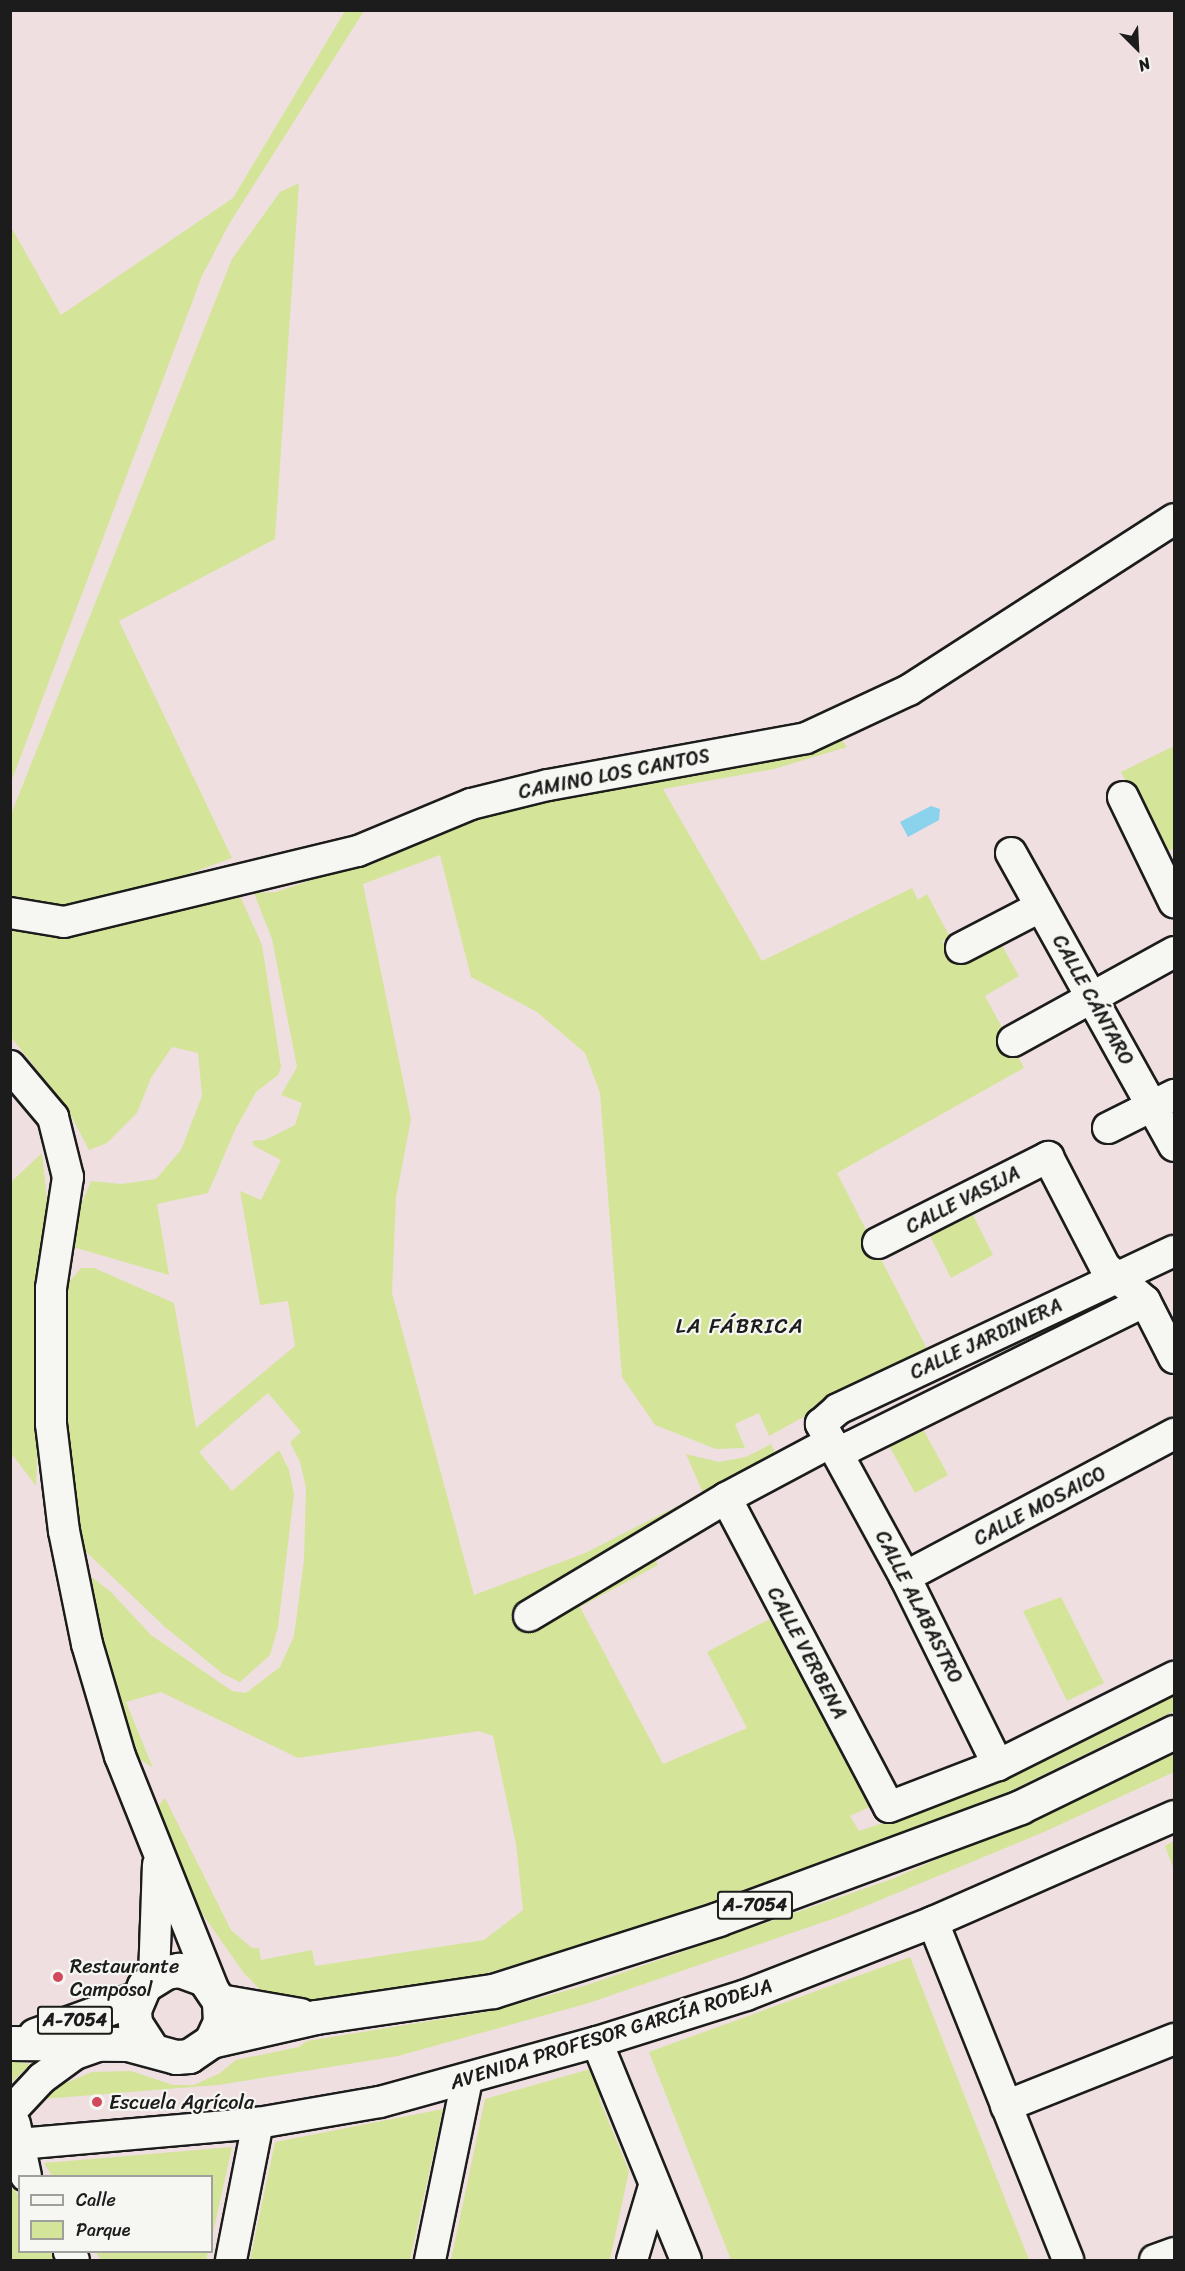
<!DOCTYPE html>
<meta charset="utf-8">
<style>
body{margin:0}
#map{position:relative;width:1185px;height:2271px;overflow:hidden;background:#efdfe1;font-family:Sriracha,sans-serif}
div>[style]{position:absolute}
.green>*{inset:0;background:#d4e599}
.water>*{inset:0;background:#8bd2ed}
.roads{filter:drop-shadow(2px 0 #1c1c1c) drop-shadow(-2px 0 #1c1c1c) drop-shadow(0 2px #1c1c1c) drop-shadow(0 -2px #1c1c1c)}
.minor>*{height:30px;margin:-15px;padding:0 15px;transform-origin:15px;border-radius:15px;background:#f6f6f2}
.tertiary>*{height:33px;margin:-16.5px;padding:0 16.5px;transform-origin:16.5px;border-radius:16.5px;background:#f6f6f2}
.primary>*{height:33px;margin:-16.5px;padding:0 16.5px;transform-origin:16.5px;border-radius:16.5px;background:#f6f6f2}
.dots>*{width:16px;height:16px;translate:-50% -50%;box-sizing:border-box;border:3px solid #f6f6f2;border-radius:50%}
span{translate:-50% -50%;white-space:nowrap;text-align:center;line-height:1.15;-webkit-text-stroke:4.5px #f6f6f2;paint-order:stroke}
.shield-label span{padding:2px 4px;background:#f6f6f2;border:2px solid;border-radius:4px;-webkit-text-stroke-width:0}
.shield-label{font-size:18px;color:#1c1c1c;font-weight:700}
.street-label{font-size:20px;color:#1c1c1c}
.poi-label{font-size:20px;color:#1c1c1c}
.left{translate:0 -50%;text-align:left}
.neighbourhood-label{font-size:21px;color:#1c1c1c;letter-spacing:1.5px}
.frame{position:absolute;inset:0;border:12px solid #1c1c1c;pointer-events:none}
.legend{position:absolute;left:18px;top:2175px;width:195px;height:78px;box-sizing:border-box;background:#f6f6f2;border:2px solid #9f9f9c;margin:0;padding:8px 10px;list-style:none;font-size:18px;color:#1c1c1c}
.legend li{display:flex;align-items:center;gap:12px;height:30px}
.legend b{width:30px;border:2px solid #9f9f9c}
.north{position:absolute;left:1107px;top:18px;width:60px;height:60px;-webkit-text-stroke:4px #f6f6f2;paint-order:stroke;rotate:156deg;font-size:16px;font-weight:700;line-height:24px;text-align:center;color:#1c1c1c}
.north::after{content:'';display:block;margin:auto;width:21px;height:27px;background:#1c1c1c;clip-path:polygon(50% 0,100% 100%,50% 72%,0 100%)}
</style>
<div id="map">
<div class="green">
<div style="clip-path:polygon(345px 11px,364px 11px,229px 224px,202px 276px,11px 782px,11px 227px,61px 315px,233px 198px)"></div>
<div style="clip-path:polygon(299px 183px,275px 539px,119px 621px,232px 858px,87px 911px,11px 900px,10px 817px,232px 259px,280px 192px)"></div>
<div style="clip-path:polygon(840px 738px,847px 747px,774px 769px,663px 789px,762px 961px,912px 888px,918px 900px,927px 894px,950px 937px,942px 941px,955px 964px,999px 940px,1019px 976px,985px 996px,1024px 1068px,837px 1173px,927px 1349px,769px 1436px,759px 1413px,735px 1424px,745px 1448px,716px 1449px,655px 1425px,622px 1377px,600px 1093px,585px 1053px,537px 1012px,471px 977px,440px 855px,363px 884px,411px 1119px,396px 1198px,392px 1293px,474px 1595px,585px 1553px,703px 1493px,686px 1454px,719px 1462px,746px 1457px,771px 1444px,777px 1456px,654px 1557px,658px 1565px,580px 1607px,663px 1764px,747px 1728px,707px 1652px,777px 1615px,874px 1805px,850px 1816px,859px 1831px,937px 1805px,1076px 1745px,1174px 1688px,1174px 1711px,971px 1810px,602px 1940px,477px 1976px,378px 1993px,309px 2001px,267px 1997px,243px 1972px,194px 1902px,156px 1809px,165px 1798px,231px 1930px,252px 1948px,259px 1948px,261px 1960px,312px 1950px,315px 1966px,484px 1940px,523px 1910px,516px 1844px,493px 1736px,479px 1731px,298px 1758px,161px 1692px,126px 1702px,153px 1768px,135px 1756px,109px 1686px,85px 1572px,111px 1592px,151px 1635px,232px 1691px,246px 1693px,280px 1667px,294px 1636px,304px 1560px,306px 1488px,300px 1462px,290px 1442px,301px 1432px,268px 1393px,199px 1452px,232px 1491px,279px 1450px,289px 1470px,294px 1494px,278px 1627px,270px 1655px,240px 1682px,223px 1674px,165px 1627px,82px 1548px,58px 1345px,69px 1282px,81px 1268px,94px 1268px,174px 1303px,196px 1428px,295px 1346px,288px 1301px,260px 1305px,240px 1191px,261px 1200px,281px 1160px,254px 1146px,252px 1141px,265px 1140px,295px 1125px,302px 1103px,281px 1095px,297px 1067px,272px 939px,254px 893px,276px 892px,362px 863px,478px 811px)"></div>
<div style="clip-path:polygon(1174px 746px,1174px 848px,1162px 854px,1121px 772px)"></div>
<div style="clip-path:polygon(239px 894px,262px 945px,281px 1067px,278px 1075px,256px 1092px,235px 1130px,208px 1193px,157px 1204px,169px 1275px,73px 1247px,73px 1224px,91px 1181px,122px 1184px,156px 1179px,181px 1150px,202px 1096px,198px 1053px,172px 1047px,151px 1078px,137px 1113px,107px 1143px,89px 1150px,67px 1108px,11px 1037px,10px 922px,63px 933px,94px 930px,211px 897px)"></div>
<div style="clip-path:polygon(42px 1153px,48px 1209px,36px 1486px,11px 1453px,11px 1182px)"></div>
<div style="clip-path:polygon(973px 1215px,993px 1255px,951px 1278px,930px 1236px)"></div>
<div style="clip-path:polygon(922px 1427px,948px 1475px,915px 1493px,888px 1444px)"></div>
<div style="clip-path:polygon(1061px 1597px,1104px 1683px,1067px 1701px,1023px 1611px)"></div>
<div style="clip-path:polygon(1174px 1754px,1174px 1772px,1044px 1832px,844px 1915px,589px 2003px,398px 2056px,218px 2085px,43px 2099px,56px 2087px,92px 2072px,131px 2071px,173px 2085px,194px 2085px,220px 2073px,236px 2060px,299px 2047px,307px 2041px,491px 2011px,587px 1985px,892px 1879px)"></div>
<div style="clip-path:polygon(1174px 1841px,1174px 1870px,1165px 1846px)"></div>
<div style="clip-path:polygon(910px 1957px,1029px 2260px,731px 2260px,649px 2052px)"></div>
<div style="clip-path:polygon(10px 2061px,31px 2064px,12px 2082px,11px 2080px)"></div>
<div style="clip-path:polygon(597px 2067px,609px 2092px,599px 2098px,629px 2171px,610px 2260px,451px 2260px,485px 2099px)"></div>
<div style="clip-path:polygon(443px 2109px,410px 2260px,250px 2260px,275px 2142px)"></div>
<div style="clip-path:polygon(232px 2147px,212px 2238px,212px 2176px,52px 2176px,44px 2163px)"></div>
<div style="clip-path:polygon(10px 2182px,19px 2197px,20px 2252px,51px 2252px,57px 2260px,11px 2260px)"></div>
<div style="clip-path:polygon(96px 2252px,208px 2252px,206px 2260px,101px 2260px)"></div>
</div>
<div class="water">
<div style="clip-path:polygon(931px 806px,940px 809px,939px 820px,908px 837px,900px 822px)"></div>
</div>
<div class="roads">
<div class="minor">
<div style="left:1123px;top:797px;width:117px;rotate:64.1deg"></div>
<div style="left:1011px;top:853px;width:335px;rotate:60.9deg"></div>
<div style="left:10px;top:913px;width:55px;rotate:9.5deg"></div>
<div style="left:64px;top:922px;width:302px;rotate:-13.6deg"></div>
<div style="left:358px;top:851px;width:122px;rotate:-22.6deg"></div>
<div style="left:471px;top:804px;width:79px;rotate:-13.9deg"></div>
<div style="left:548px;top:785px;width:262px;rotate:-10.3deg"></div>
<div style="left:806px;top:738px;width:114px;rotate:-25deg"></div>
<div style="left:909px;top:690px;width:315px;rotate:-32.8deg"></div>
<div style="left:961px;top:948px;width:89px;rotate:-27.4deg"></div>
<div style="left:1013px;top:1041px;width:184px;rotate:-28.9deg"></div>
<div style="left:10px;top:1066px;width:67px;rotate:49.9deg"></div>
<div style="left:53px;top:1117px;width:62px;rotate:76deg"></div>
<div style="left:68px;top:1177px;width:112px;rotate:98.7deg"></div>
<div style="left:51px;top:1288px;width:136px;rotate:90deg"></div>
<div style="left:51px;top:1424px;width:108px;rotate:83.1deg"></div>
<div style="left:64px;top:1531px;width:115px;rotate:78.5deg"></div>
<div style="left:87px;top:1644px;width:117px;rotate:73.6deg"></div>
<div style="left:120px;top:1756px;width:251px;rotate:68.2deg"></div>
<div style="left:1108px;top:1128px;width:74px;rotate:-26.6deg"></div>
<div style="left:878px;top:1243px;width:191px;rotate:-26.8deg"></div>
<div style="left:1048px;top:1157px;width:124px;rotate:62.6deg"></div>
<div style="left:1105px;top:1267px;width:52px;rotate:40.4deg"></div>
<div style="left:1145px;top:1301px;width:64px;rotate:63deg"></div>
<div style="left:831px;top:1442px;width:10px;rotate:61deg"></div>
<div style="left:836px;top:1451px;width:15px;rotate:-16deg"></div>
<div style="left:850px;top:1447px;width:329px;rotate:-26.3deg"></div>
<div style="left:836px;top:1451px;width:144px;rotate:61.3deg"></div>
<div style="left:905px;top:1577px;width:210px;rotate:63.7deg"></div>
<div style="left:726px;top:1498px;width:349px;rotate:62.2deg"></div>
<div style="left:889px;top:1807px;width:117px;rotate:-21.1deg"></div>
<div style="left:998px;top:1765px;width:197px;rotate:-26.6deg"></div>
<div style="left:905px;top:1577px;width:305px;rotate:-28deg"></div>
<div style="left:529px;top:1616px;width:230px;rotate:-30.9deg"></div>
<div style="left:726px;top:1498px;width:119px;rotate:-28.1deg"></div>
<div style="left:831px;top:1442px;width:21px;rotate:-119deg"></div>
<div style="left:821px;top:1424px;width:23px;rotate:-41deg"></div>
<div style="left:838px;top:1409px;width:371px;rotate:-25.2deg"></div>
<div style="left:933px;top:1922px;width:364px;rotate:68.2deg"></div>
<div style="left:154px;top:1978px;width:113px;rotate:-88deg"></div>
<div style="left:597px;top:2042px;width:235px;rotate:67.8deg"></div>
<div style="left:1006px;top:2106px;width:181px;rotate:-21.7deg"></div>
<div style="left:13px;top:2109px;width:42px;rotate:-46.9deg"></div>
<div style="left:42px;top:2078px;width:41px;rotate:-36deg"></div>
<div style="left:75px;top:2054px;width:31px;rotate:-19deg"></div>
<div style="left:15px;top:2124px;width:53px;rotate:78.1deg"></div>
<div style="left:19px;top:2144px;width:240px;rotate:-5deg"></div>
<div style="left:258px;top:2123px;width:124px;rotate:-9.8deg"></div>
<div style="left:380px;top:2102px;width:225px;rotate:-15.5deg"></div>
<div style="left:597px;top:2042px;width:156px;rotate:-17.5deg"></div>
<div style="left:746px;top:1995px;width:201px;rotate:-21.3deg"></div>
<div style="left:933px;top:1922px;width:263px;rotate:-23.7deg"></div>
<div style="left:69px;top:2252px;width:9px;rotate:58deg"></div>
<div style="left:231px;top:2260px;width:140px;rotate:-78.9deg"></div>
<div style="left:430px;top:2260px;width:185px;rotate:-78.4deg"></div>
<div style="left:632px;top:2260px;width:77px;rotate:-73.4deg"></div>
<div style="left:1155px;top:2260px;width:20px;rotate:-20deg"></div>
</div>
<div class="tertiary">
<div style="left:10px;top:2145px;width:9px;rotate:-6deg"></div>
</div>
<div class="primary">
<div style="left:219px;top:2001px;width:82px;rotate:9.8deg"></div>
<div style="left:35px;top:2035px;width:109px;rotate:-19.9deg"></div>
<div style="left:211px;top:2041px;width:108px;rotate:-12.9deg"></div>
<div style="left:316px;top:2017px;width:179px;rotate:-8.4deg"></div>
<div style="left:493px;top:1991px;width:236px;rotate:-17.7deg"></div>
<div style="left:718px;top:1919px;width:322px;rotate:-20.3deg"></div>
<div style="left:1020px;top:1807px;width:171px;rotate:-26deg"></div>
<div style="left:10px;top:2043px;width:118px;rotate:0.5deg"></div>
<div style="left:128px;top:2044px;width:50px;rotate:15.2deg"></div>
<div style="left:176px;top:2057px;width:13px;rotate:-4deg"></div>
<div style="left:189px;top:2056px;width:27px;rotate:-34deg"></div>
<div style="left:211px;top:2041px;width:21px;rotate:-65deg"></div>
<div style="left:220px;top:2022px;width:21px;rotate:-93deg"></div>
<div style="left:219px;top:2001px;width:27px;rotate:-124deg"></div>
<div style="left:204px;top:1979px;width:27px;rotate:-160deg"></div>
<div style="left:179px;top:1970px;width:13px;rotate:171deg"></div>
<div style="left:166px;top:1972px;width:26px;rotate:148deg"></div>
<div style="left:144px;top:1986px;width:26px;rotate:113deg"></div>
<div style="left:134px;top:2010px;width:13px;rotate:86deg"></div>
<div style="left:135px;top:2023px;width:30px;rotate:57deg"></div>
</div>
</div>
<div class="dots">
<div style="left:58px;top:1977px;background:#d1495b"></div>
<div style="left:97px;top:2102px;background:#d1495b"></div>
</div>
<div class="shield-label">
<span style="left:755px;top:1905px">A-7054</span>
<span style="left:75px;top:2020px">A-7054</span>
</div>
<div class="street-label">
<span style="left:614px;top:774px;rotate:-11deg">CAMINO LOS CANTOS</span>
<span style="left:1093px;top:1000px;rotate:61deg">CALLE CÁNTARO</span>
<span style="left:963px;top:1200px;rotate:-27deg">CALLE VASIJA</span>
<span style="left:986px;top:1339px;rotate:-25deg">CALLE JARDINERA</span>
<span style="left:1040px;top:1506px;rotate:-28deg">CALLE MOSAICO</span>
<span style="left:919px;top:1607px;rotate:63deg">CALLE ALABASTRO</span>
<span style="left:807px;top:1653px;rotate:62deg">CALLE VERBENA</span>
<span style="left:611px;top:2034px;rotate:-17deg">AVENIDA PROFESOR GARCÍA RODEJA</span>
</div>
<div class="poi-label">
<span class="left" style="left:70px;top:1978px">Restaurante<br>Camposol</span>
<span class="left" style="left:109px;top:2102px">Escuela Agrícola</span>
</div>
<div class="neighbourhood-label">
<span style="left:740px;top:1326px">LA FÁBRICA</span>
</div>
<div class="frame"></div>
<ul class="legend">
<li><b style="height:8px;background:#f6f6f2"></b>Calle</li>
<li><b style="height:16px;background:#d4e599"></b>Parque</li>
</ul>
<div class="north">N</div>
</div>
